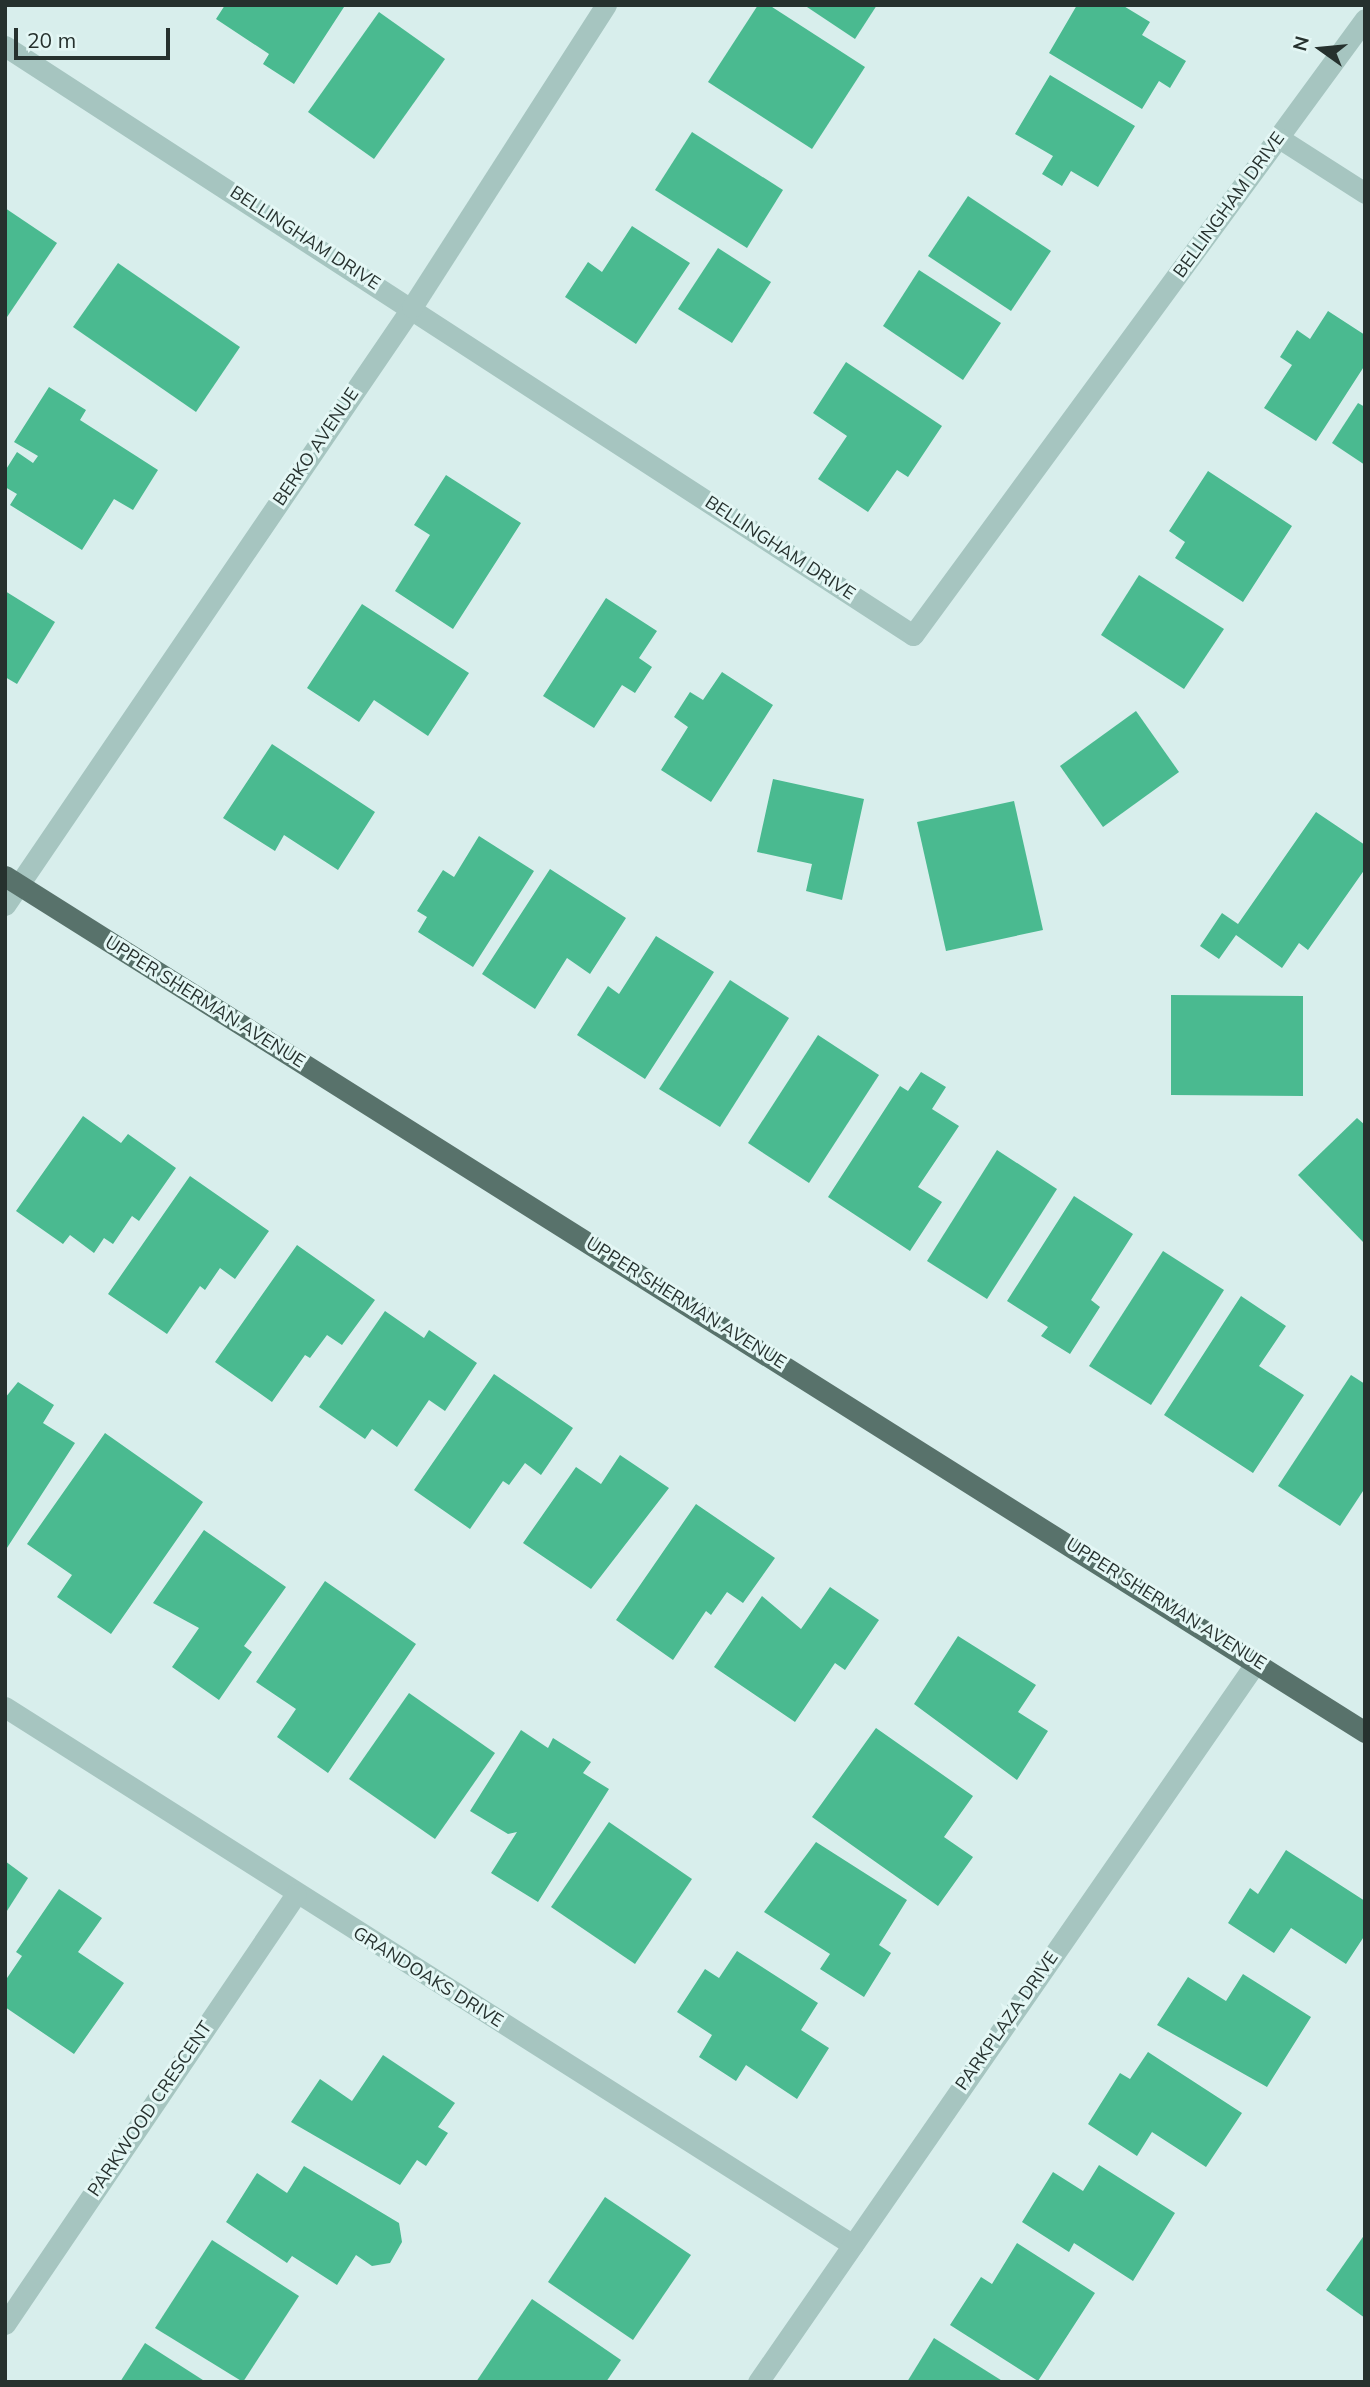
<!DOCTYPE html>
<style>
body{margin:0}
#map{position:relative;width:1370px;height:2387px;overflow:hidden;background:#d8eeec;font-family:Mulish,sans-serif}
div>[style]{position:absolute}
.building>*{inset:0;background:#4aba90}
.minor>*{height:21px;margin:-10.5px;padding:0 10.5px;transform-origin:10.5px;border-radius:10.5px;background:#a6c5c0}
.major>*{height:21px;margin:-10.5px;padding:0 10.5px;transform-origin:10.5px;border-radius:10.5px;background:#58726b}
span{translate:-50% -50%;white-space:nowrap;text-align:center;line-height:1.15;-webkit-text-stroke:6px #e4f7f5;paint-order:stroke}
.street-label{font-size:18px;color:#26312e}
.frame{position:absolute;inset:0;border:7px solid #26312e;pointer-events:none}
.north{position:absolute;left:1286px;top:14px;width:70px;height:70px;-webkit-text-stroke:5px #e4f7f5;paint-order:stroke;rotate:285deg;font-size:19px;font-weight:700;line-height:28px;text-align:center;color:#26312e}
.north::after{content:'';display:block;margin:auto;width:24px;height:32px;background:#26312e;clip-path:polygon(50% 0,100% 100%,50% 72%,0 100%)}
.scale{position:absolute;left:14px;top:28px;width:156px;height:32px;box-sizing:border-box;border:4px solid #26312e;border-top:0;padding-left:9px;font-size:21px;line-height:24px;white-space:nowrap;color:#26312e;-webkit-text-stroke:5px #e4f7f5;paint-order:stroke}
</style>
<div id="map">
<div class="building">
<div style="clip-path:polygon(225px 5px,342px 5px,344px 7px,294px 84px,263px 64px,269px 54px,216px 19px)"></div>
<div style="clip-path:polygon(758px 5px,769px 5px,865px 67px,812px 149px,708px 82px)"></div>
<div style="clip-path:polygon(804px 5px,877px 5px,855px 39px)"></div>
<div style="clip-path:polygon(1077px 5px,1122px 5px,1150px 22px,1142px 35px,1186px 61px,1170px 88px,1159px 81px,1142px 109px,1049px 53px)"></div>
<div style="clip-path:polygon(379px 12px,445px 59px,374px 159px,308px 112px)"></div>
<div style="clip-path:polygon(1050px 75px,1135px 126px,1098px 187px,1071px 171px,1062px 186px,1042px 174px,1053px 156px,1015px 134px)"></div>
<div style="clip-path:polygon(692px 132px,783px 190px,747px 248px,655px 190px)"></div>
<div style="clip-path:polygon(968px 196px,1051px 251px,1011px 311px,928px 256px)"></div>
<div style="clip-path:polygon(5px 208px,57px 243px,5px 320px)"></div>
<div style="clip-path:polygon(632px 226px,690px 263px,636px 344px,565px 297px,588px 262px,602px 272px)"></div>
<div style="clip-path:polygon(718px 248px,771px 282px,732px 343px,678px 309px)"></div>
<div style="clip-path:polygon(118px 263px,240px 347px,196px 412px,73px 327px)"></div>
<div style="clip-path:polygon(919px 270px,1001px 323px,963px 380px,883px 326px)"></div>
<div style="clip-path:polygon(1328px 311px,1365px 335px,1365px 365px,1316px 441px,1264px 408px,1292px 365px,1280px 357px,1297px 330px,1310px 339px)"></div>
<div style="clip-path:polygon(846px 362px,942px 426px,908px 477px,897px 470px,868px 512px,818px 479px,847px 436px,813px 413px)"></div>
<div style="clip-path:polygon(49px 387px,86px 410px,80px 420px,158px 470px,133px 510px,114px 499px,82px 550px,10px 505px,17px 494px,5px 487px,5px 471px,17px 452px,33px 463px,38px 456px,14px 442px)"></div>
<div style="clip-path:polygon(1358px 403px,1365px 407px,1365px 465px,1332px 443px)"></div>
<div style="clip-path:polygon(1208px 471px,1292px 526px,1243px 602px,1175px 558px,1185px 542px,1169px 531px)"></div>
<div style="clip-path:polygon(446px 475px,521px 523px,453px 629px,395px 591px,430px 535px,414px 525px)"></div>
<div style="clip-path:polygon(1139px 575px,1224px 629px,1184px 689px,1101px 635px)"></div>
<div style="clip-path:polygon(5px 591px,55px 622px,17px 684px,5px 677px)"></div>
<div style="clip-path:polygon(606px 598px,657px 631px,639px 658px,652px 667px,635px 693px,622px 685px,594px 728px,543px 696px)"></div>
<div style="clip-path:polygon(362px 604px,469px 673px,428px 736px,374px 700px,359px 722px,307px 688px)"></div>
<div style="clip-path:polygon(722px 672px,773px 705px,711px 802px,661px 770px,688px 727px,674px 717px,690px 692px,703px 700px)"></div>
<div style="clip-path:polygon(1136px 711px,1179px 772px,1103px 827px,1060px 766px)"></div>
<div style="clip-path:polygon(272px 744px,375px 812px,338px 870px,284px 835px,275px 851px,223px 818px)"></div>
<div style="clip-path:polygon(773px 779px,864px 799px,842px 900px,806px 891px,812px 864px,757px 852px)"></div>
<div style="clip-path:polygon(1014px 801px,1043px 930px,946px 951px,917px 822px)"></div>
<div style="clip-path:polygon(1316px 812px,1365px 845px,1365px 869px,1308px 950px,1299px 943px,1282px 968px,1236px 935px,1219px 959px,1200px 946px,1222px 913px,1238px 924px)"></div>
<div style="clip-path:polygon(479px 836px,534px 871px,473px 967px,418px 932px,427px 917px,417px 911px,443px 870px,454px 877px)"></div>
<div style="clip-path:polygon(550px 869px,626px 918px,590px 974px,567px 958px,535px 1009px,482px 974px)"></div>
<div style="clip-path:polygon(656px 936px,714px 972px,645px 1079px,577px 1035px,608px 986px,619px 994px)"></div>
<div style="clip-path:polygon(730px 980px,789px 1018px,720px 1127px,659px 1089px)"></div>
<div style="clip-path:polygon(1171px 995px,1303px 996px,1303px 1096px,1171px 1095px)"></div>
<div style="clip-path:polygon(818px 1035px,879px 1075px,809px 1183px,748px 1143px)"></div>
<div style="clip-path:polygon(921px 1072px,946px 1087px,932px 1109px,959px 1126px,918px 1187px,942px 1202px,910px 1251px,828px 1197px,900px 1086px,908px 1091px)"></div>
<div style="clip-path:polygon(83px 1116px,121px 1143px,128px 1134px,176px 1168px,139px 1221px,132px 1216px,113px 1244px,104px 1238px,94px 1253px,70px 1235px,63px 1244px,16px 1211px)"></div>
<div style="clip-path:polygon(1357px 1118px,1365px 1125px,1365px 1244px,1298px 1175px)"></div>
<div style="clip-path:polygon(997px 1150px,1057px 1189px,987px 1299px,927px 1261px)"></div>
<div style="clip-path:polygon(190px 1176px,269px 1231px,235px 1279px,220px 1268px,205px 1290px,200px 1286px,167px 1334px,108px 1294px)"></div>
<div style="clip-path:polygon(1074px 1196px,1133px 1234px,1091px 1300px,1100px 1307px,1070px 1354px,1041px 1336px,1048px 1327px,1007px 1301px)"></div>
<div style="clip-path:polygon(297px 1245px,375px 1300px,342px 1345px,327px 1335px,310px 1358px,305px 1355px,272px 1402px,215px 1362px)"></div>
<div style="clip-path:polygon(1163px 1251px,1224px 1290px,1151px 1405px,1089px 1366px)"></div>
<div style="clip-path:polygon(1241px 1296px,1286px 1326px,1259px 1366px,1304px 1395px,1253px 1473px,1164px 1415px)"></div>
<div style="clip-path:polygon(385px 1311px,424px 1338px,429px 1330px,477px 1363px,445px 1411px,429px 1400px,397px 1447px,372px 1429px,365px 1439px,319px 1407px)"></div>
<div style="clip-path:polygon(494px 1374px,573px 1428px,541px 1475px,525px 1463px,509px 1485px,503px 1481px,470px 1529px,414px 1490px)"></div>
<div style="clip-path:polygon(1351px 1375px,1365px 1384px,1365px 1488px,1340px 1526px,1278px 1486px)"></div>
<div style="clip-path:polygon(18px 1382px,54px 1405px,43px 1423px,75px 1443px,5px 1551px,5px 1398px)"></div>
<div style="clip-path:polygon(105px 1433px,203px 1502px,111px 1634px,57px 1597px,72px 1575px,27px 1544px)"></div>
<div style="clip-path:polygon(620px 1455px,669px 1488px,591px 1589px,523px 1543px,576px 1467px,601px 1484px)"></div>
<div style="clip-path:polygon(696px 1504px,775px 1558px,743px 1603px,727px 1592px,711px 1615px,706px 1611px,673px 1660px,616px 1620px)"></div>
<div style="clip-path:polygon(204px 1530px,286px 1587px,244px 1646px,252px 1652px,219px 1700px,172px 1667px,199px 1628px,153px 1603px)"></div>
<div style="clip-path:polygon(325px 1581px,416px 1644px,328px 1773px,277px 1737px,296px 1709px,256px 1682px)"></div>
<div style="clip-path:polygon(830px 1587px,879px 1620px,845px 1670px,835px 1663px,795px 1722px,714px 1667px,762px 1596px,801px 1629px)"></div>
<div style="clip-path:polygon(958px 1636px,1036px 1685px,1018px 1712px,1048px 1731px,1017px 1780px,914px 1704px)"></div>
<div style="clip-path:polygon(409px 1693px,495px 1753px,435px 1839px,349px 1779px)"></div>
<div style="clip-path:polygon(876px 1728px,973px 1796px,944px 1837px,973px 1857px,938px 1906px,812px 1817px)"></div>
<div style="clip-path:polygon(521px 1730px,548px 1748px,553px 1738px,591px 1762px,583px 1773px,609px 1789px,538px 1902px,491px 1873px,517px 1832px,508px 1834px,470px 1811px)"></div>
<div style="clip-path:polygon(609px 1822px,692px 1879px,635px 1964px,551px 1907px)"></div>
<div style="clip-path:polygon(816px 1842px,907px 1900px,879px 1945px,891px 1953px,864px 1997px,820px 1969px,830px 1954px,764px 1912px)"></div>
<div style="clip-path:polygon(1286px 1850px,1365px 1901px,1365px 1935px,1346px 1964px,1291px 1928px,1274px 1953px,1228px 1923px,1250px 1888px,1258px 1894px)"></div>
<div style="clip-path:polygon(5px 1861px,28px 1878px,5px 1914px)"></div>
<div style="clip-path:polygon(59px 1889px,102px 1918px,78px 1952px,124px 1983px,74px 2054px,5px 2007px,5px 1981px,22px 1956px,16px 1952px)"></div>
<div style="clip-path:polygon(737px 1951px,818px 2003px,801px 2030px,829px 2048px,797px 2099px,746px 2065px,736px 2081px,699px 2057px,712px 2035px,677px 2012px,705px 1969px,719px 1978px)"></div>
<div style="clip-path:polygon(1243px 1974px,1311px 2017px,1267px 2087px,1157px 2025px,1188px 1977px,1226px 2001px)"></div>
<div style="clip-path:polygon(1148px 2052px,1242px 2113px,1206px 2167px,1152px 2132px,1137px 2156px,1088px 2124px,1120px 2073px,1130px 2079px)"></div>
<div style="clip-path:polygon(383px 2055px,455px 2103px,438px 2127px,448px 2133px,426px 2166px,417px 2160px,400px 2185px,291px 2122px,320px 2079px,352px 2101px)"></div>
<div style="clip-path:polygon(1099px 2165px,1175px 2213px,1133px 2281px,1074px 2243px,1069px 2252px,1022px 2222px,1053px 2172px,1083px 2191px)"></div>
<div style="clip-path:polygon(304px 2166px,399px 2223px,402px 2242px,390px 2263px,372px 2266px,356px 2255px,337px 2285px,292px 2256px,287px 2263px,226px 2222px,257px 2173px,287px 2193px)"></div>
<div style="clip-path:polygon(605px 2197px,691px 2255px,633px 2340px,548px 2282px)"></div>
<div style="clip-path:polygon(1365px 2234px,1365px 2318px,1326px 2290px)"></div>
<div style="clip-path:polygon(212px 2240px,299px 2296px,243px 2382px,155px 2328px)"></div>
<div style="clip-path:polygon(1017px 2243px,1095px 2293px,1038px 2381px,950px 2325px,981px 2277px,992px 2284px)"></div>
<div style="clip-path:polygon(532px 2299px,621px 2360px,606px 2382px,476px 2382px)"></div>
<div style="clip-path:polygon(934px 2338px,1004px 2382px,907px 2382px)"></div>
<div style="clip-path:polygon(145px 2343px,206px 2382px,120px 2382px)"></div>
</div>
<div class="minor">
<div style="left:5px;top:46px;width:1082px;rotate:32.97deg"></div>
<div style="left:913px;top:635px;width:764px;rotate:-53.73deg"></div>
<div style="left:1279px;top:138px;width:102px;rotate:32.6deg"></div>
<div style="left:5px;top:905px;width:723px;rotate:-55.76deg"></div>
<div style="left:412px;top:307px;width:359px;rotate:-57.3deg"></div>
<div style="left:5px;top:1707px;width:1004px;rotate:32.39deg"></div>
<div style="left:5px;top:2324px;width:519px;rotate:-55.91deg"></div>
<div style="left:758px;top:2382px;width:877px;rotate:-55.31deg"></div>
</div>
<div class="major">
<div style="left:5px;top:876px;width:1607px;rotate:32.19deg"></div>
</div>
<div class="street-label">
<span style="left:1229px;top:205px;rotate:-54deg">BELLINGHAM DRIVE</span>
<span style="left:305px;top:238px;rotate:33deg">BELLINGHAM DRIVE</span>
<span style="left:316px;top:447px;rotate:-56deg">BERKO AVENUE</span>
<span style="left:780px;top:548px;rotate:33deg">BELLINGHAM DRIVE</span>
<span style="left:205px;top:1002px;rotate:32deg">UPPER SHERMAN AVENUE</span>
<span style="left:686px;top:1303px;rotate:32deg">UPPER SHERMAN AVENUE</span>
<span style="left:1166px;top:1604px;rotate:32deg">UPPER SHERMAN AVENUE</span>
<span style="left:428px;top:1977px;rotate:32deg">GRANDOAKS DRIVE</span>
<span style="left:1007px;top:2021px;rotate:-55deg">PARKPLAZA DRIVE</span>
<span style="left:150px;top:2109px;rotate:-56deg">PARKWOOD CRESCENT</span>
</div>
<div class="frame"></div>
<div class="north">N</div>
<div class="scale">20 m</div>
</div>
